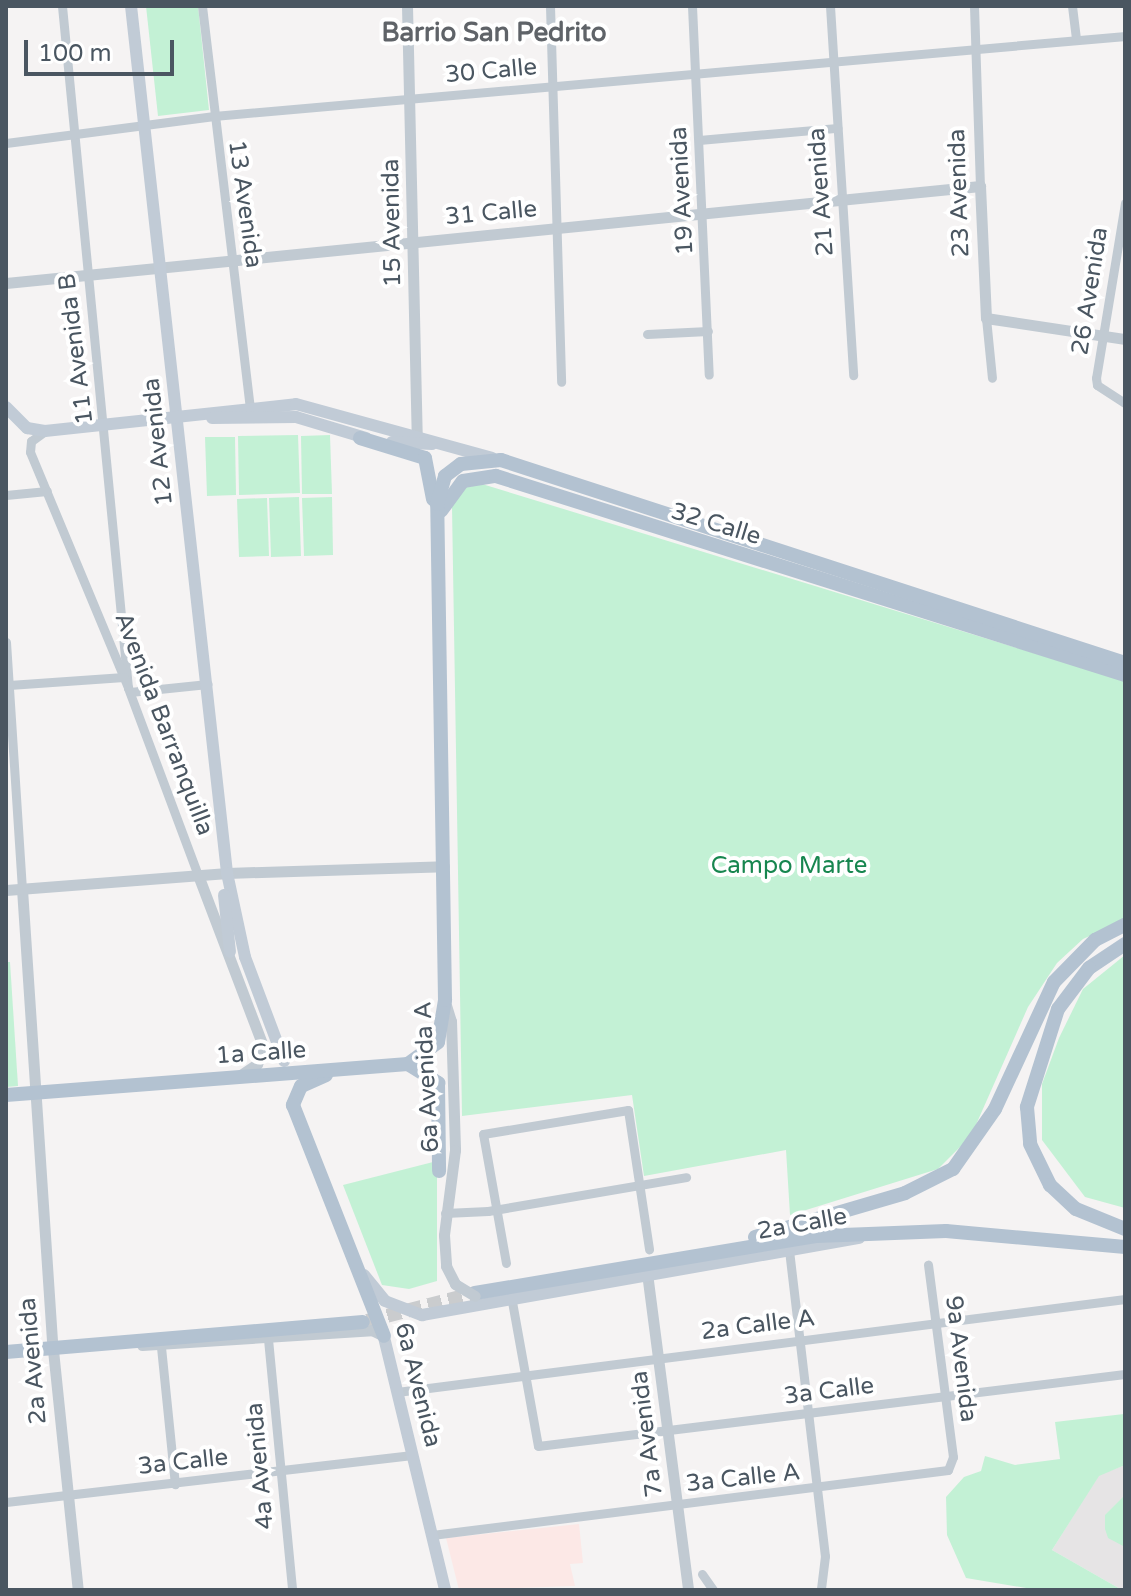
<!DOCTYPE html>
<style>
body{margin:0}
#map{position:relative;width:1131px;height:1596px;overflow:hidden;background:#f5f3f3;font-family:"Varela Round",sans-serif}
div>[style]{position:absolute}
.education>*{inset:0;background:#e6e4e5}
.medical>*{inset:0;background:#fce8e6}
.green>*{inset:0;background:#c3f1d5}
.primary-tunnel>*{height:14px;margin-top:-7px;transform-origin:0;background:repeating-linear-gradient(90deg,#caccce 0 14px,transparent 0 21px)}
.minor>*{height:9px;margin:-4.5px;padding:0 4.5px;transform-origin:4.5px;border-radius:4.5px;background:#c1cad2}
.tertiary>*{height:11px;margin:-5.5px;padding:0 5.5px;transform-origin:5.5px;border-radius:5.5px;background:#c1cad2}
.secondary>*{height:12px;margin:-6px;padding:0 6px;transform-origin:6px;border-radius:6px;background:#c1cbd6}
.primary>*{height:14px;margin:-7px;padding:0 7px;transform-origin:7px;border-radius:7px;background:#b3c2d1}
.tertiary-bridge>*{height:11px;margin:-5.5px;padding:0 5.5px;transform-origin:5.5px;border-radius:5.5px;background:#c1cad2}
span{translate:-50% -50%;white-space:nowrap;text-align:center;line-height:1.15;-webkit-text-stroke:8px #fff;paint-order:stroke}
.street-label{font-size:24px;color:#4a5661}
.park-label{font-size:24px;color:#17864f}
.neighbourhood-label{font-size:26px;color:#5f6368;font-weight:700}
.frame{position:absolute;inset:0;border:8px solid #4a5661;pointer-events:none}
.scale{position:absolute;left:24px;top:40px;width:150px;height:36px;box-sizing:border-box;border:4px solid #4a5661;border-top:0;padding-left:10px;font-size:24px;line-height:28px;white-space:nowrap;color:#4a5661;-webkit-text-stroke:6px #fff;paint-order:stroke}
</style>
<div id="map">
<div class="education">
<div style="clip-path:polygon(1125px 1465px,1125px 1590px,1122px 1590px,1052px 1550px,1099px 1475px)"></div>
</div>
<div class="medical">
<div style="clip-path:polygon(579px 1524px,583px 1563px,570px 1564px,575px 1586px,459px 1590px,446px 1538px)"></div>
</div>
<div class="green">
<div style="clip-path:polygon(146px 6px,198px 6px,209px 110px,158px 116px)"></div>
<div style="clip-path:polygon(298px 435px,300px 493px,239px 495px,238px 436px)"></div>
<div style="clip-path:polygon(330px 435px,332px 494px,302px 494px,301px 436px)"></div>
<div style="clip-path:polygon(205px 437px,235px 437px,236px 495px,207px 496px)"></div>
<div style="clip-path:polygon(482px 484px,1125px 681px,1125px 920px,1083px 939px,1057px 963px,1028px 1007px,971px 1136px,938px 1169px,790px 1215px,786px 1150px,644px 1176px,632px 1095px,462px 1116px,452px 507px,463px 488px)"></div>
<div style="clip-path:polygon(299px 497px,301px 556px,271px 557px,269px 498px)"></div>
<div style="clip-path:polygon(332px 497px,333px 555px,304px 556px,302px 498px)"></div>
<div style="clip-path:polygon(267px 498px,269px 556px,239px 557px,237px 499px)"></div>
<div style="clip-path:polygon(1125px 955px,1125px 1208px,1085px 1197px,1042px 1140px,1042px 1084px,1059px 1038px,1083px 989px)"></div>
<div style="clip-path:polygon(6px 962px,10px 962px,18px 1086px,6px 1087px)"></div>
<div style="clip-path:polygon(437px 1161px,437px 1281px,409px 1289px,382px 1285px,343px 1185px)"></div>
<div style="clip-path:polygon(1125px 1402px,1125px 1465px,1099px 1476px,1052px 1550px,1122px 1590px,1038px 1590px,966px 1578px,947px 1535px,946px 1497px,964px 1477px,981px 1471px,985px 1456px,1015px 1465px,1060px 1459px,1055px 1422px,1124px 1414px)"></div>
<div style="clip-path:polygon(1125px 1495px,1125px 1547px,1108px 1538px,1105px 1529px,1105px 1515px)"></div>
</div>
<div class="primary-tunnel">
<div style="left:367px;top:1321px;width:112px;rotate:-14.5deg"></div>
</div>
<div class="minor">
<div style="left:62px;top:6px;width:685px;rotate:84.47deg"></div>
<div style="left:202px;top:6px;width:404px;rotate:83.2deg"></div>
<div style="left:550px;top:6px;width:376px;rotate:88.3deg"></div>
<div style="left:692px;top:6px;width:369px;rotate:87.4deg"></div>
<div style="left:830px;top:6px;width:370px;rotate:86.4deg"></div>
<div style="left:974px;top:6px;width:180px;rotate:88.1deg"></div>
<div style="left:1072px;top:6px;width:32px;rotate:83deg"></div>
<div style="left:699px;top:140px;width:139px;rotate:-5deg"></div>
<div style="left:6px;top:143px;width:210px;rotate:-7.4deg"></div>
<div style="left:214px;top:116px;width:915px;rotate:-5.02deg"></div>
<div style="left:1125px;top:203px;width:177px;rotate:99.4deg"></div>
<div style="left:1096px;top:378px;width:7px;rotate:82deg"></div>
<div style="left:1097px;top:385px;width:33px;rotate:33deg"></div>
<div style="left:986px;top:318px;width:60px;rotate:84.3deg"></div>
<div style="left:647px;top:334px;width:61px;rotate:-2.8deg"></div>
<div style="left:45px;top:431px;width:17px;rotate:144deg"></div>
<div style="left:31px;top:441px;width:11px;rotate:95deg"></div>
<div style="left:30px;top:452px;width:256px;rotate:67.4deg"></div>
<div style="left:128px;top:688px;width:200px;rotate:69.5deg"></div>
<div style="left:6px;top:495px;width:41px;rotate:-5.6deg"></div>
<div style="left:6px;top:642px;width:248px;rotate:86.3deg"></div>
<div style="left:9px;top:685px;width:115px;rotate:-4deg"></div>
<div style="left:130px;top:692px;width:78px;rotate:-5.9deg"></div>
<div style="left:445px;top:1213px;width:43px;rotate:-2.7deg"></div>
<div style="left:488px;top:1211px;width:201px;rotate:-9.7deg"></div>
<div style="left:789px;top:1250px;width:308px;rotate:83.3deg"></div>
<div style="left:825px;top:1556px;width:34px;rotate:97deg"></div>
<div style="left:506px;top:1263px;width:131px;rotate:-100.1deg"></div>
<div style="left:483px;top:1134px;width:147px;rotate:-9.4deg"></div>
<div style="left:628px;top:1110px;width:141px;rotate:81.4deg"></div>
<div style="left:511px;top:1296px;width:152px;rotate:79.8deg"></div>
<div style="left:538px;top:1446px;width:591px;rotate:-6.99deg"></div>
<div style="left:268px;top:1339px;width:252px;rotate:84.5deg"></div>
<div style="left:161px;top:1347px;width:138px;rotate:84.2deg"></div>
<div style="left:397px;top:1392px;width:734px;rotate:-7.28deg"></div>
<div style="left:6px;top:1502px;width:409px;rotate:-6.6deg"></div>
<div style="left:432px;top:1535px;width:520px;rotate:-7.18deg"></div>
<div style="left:948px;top:1470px;width:14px;rotate:-69deg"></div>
<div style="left:953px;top:1457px;width:194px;rotate:-97.4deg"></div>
<div style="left:702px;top:1574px;width:19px;rotate:55deg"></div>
</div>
<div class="tertiary">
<div style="left:407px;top:6px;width:432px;rotate:88.7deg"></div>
<div style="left:6px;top:283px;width:979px;rotate:-5.69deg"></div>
<div style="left:980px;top:186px;width:132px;rotate:87.4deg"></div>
<div style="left:986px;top:318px;width:141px;rotate:8.6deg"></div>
<div style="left:198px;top:875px;width:183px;rotate:69.2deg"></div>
<div style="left:263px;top:1046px;width:19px;rotate:108deg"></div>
<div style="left:257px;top:1064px;width:22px;rotate:146deg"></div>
<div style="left:22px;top:889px;width:462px;rotate:86.2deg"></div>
<div style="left:53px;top:1350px;width:241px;rotate:84.1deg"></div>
<div style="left:6px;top:890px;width:222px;rotate:-4.4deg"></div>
<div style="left:227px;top:873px;width:217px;rotate:-1.8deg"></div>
<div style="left:446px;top:1005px;width:17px;rotate:73deg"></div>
<div style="left:451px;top:1021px;width:129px;rotate:88.2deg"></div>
<div style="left:455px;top:1150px;width:86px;rotate:97.4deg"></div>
<div style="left:444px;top:1235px;width:31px;rotate:86deg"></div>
<div style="left:446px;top:1266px;width:20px;rotate:63deg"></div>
<div style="left:647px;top:1273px;width:320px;rotate:82.6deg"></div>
<div style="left:142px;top:1345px;width:230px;rotate:-3.7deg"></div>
<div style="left:372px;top:1330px;width:13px;rotate:27deg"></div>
</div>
<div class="secondary">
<div style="left:131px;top:6px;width:872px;rotate:83.68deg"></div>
<div style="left:227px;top:873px;width:86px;rotate:77.9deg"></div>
<div style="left:245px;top:957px;width:111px;rotate:69.4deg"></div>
<div style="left:6px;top:407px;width:30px;rotate:45deg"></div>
<div style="left:27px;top:428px;width:18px;rotate:9deg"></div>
<div style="left:45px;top:431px;width:252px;rotate:-6.1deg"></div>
<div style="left:296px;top:404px;width:203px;rotate:15.4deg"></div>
<div style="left:212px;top:418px;width:84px;rotate:-0.7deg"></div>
<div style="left:296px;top:417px;width:73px;rotate:16.7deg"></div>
<div style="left:392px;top:442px;width:40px;rotate:2.9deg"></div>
<div style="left:224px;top:895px;width:57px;rotate:84deg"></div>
<div style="left:364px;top:1275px;width:33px;rotate:51deg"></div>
<div style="left:385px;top:1301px;width:40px;rotate:21deg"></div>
<div style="left:422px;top:1315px;width:444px;rotate:-10deg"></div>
<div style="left:382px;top:1329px;width:268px;rotate:76.4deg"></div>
</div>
<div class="primary">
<div style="left:360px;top:438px;width:68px;rotate:17.1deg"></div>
<div style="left:425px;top:458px;width:42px;rotate:79deg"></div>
<div style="left:441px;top:511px;width:37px;rotate:-54deg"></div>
<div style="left:463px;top:481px;width:33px;rotate:-9deg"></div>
<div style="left:496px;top:476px;width:660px;rotate:17.56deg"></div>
<div style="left:1125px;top:944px;width:43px;rotate:146.3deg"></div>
<div style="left:1089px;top:968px;width:51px;rotate:127.1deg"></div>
<div style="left:1058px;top:1009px;width:103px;rotate:107.6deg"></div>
<div style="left:1027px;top:1107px;width:37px;rotate:85deg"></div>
<div style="left:1030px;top:1144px;width:46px;rotate:64deg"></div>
<div style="left:1050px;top:1185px;width:35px;rotate:43deg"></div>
<div style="left:1076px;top:1209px;width:53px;rotate:22.2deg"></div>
<div style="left:408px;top:1064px;width:36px;rotate:32deg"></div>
<div style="left:438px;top:1083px;width:88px;rotate:89.3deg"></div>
<div style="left:326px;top:1075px;width:27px;rotate:156deg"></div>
<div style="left:301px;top:1086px;width:21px;rotate:113deg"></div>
<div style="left:293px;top:1105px;width:248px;rotate:68.5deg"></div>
<div style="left:6px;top:1095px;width:403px;rotate:-4.4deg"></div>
<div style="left:408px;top:1064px;width:37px;rotate:-36deg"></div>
<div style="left:438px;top:1042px;width:43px;rotate:-80.5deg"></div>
<div style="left:445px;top:1000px;width:496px;rotate:-90.9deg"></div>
<div style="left:437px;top:504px;width:29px;rotate:-74deg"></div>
<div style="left:445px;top:476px;width:20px;rotate:-37deg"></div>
<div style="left:461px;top:464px;width:40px;rotate:-5.7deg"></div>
<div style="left:501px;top:460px;width:656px;rotate:18.02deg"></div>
<div style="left:755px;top:1237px;width:156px;rotate:-16.3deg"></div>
<div style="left:905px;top:1193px;width:54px;rotate:-26.6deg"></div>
<div style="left:953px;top:1169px;width:73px;rotate:-55deg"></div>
<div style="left:995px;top:1109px;width:140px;rotate:-65.1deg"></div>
<div style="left:1054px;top:982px;width:59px;rotate:-45.7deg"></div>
<div style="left:1095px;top:940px;width:34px;rotate:-27deg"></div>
<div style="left:475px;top:1293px;width:347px;rotate:-9.5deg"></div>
<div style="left:817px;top:1236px;width:129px;rotate:-2.2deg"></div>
<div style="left:946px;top:1231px;width:180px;rotate:5.1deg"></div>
<div style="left:6px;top:1352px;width:358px;rotate:-4.8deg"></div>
</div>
<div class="tertiary-bridge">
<div style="left:455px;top:1284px;width:23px;rotate:31deg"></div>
</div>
<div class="street-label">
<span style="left:491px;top:71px;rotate:-5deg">30 Calle</span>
<span style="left:682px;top:191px;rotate:-93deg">19 Avenida</span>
<span style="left:821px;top:192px;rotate:-94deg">21 Avenida</span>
<span style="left:959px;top:193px;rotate:-92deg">23 Avenida</span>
<span style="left:245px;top:204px;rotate:82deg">13 Avenida</span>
<span style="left:491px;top:213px;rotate:-5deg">31 Calle</span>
<span style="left:392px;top:223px;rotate:-91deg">15 Avenida</span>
<span style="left:1090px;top:291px;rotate:-81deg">26 Avenida</span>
<span style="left:76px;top:349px;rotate:-97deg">11 Avenida B</span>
<span style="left:158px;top:442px;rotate:-96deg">12 Avenida</span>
<span style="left:716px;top:524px;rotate:17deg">32 Calle</span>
<span style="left:164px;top:724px;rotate:69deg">Avenida Barranquilla</span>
<span style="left:261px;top:1053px;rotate:-4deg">1a Calle</span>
<span style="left:427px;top:1077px;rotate:-93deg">6a Avenida A</span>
<span style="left:802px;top:1224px;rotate:-10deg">2a Calle</span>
<span style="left:758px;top:1325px;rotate:-7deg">2a Calle A</span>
<span style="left:961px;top:1359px;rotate:83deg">9a Avenida</span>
<span style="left:33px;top:1361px;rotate:-95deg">2a Avenida</span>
<span style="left:418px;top:1385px;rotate:76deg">6a Avenida</span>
<span style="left:829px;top:1391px;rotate:-7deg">3a Calle</span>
<span style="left:647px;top:1434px;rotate:-97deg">7a Avenida</span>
<span style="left:183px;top:1462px;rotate:-6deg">3a Calle</span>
<span style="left:260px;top:1466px;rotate:-95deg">4a Avenida</span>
<span style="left:743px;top:1478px;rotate:-6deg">3a Calle A</span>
</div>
<div class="park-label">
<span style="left:789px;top:866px">Campo Marte</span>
</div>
<div class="neighbourhood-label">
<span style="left:494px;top:33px">Barrio San Pedrito</span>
</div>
<div class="frame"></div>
<div class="scale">100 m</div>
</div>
